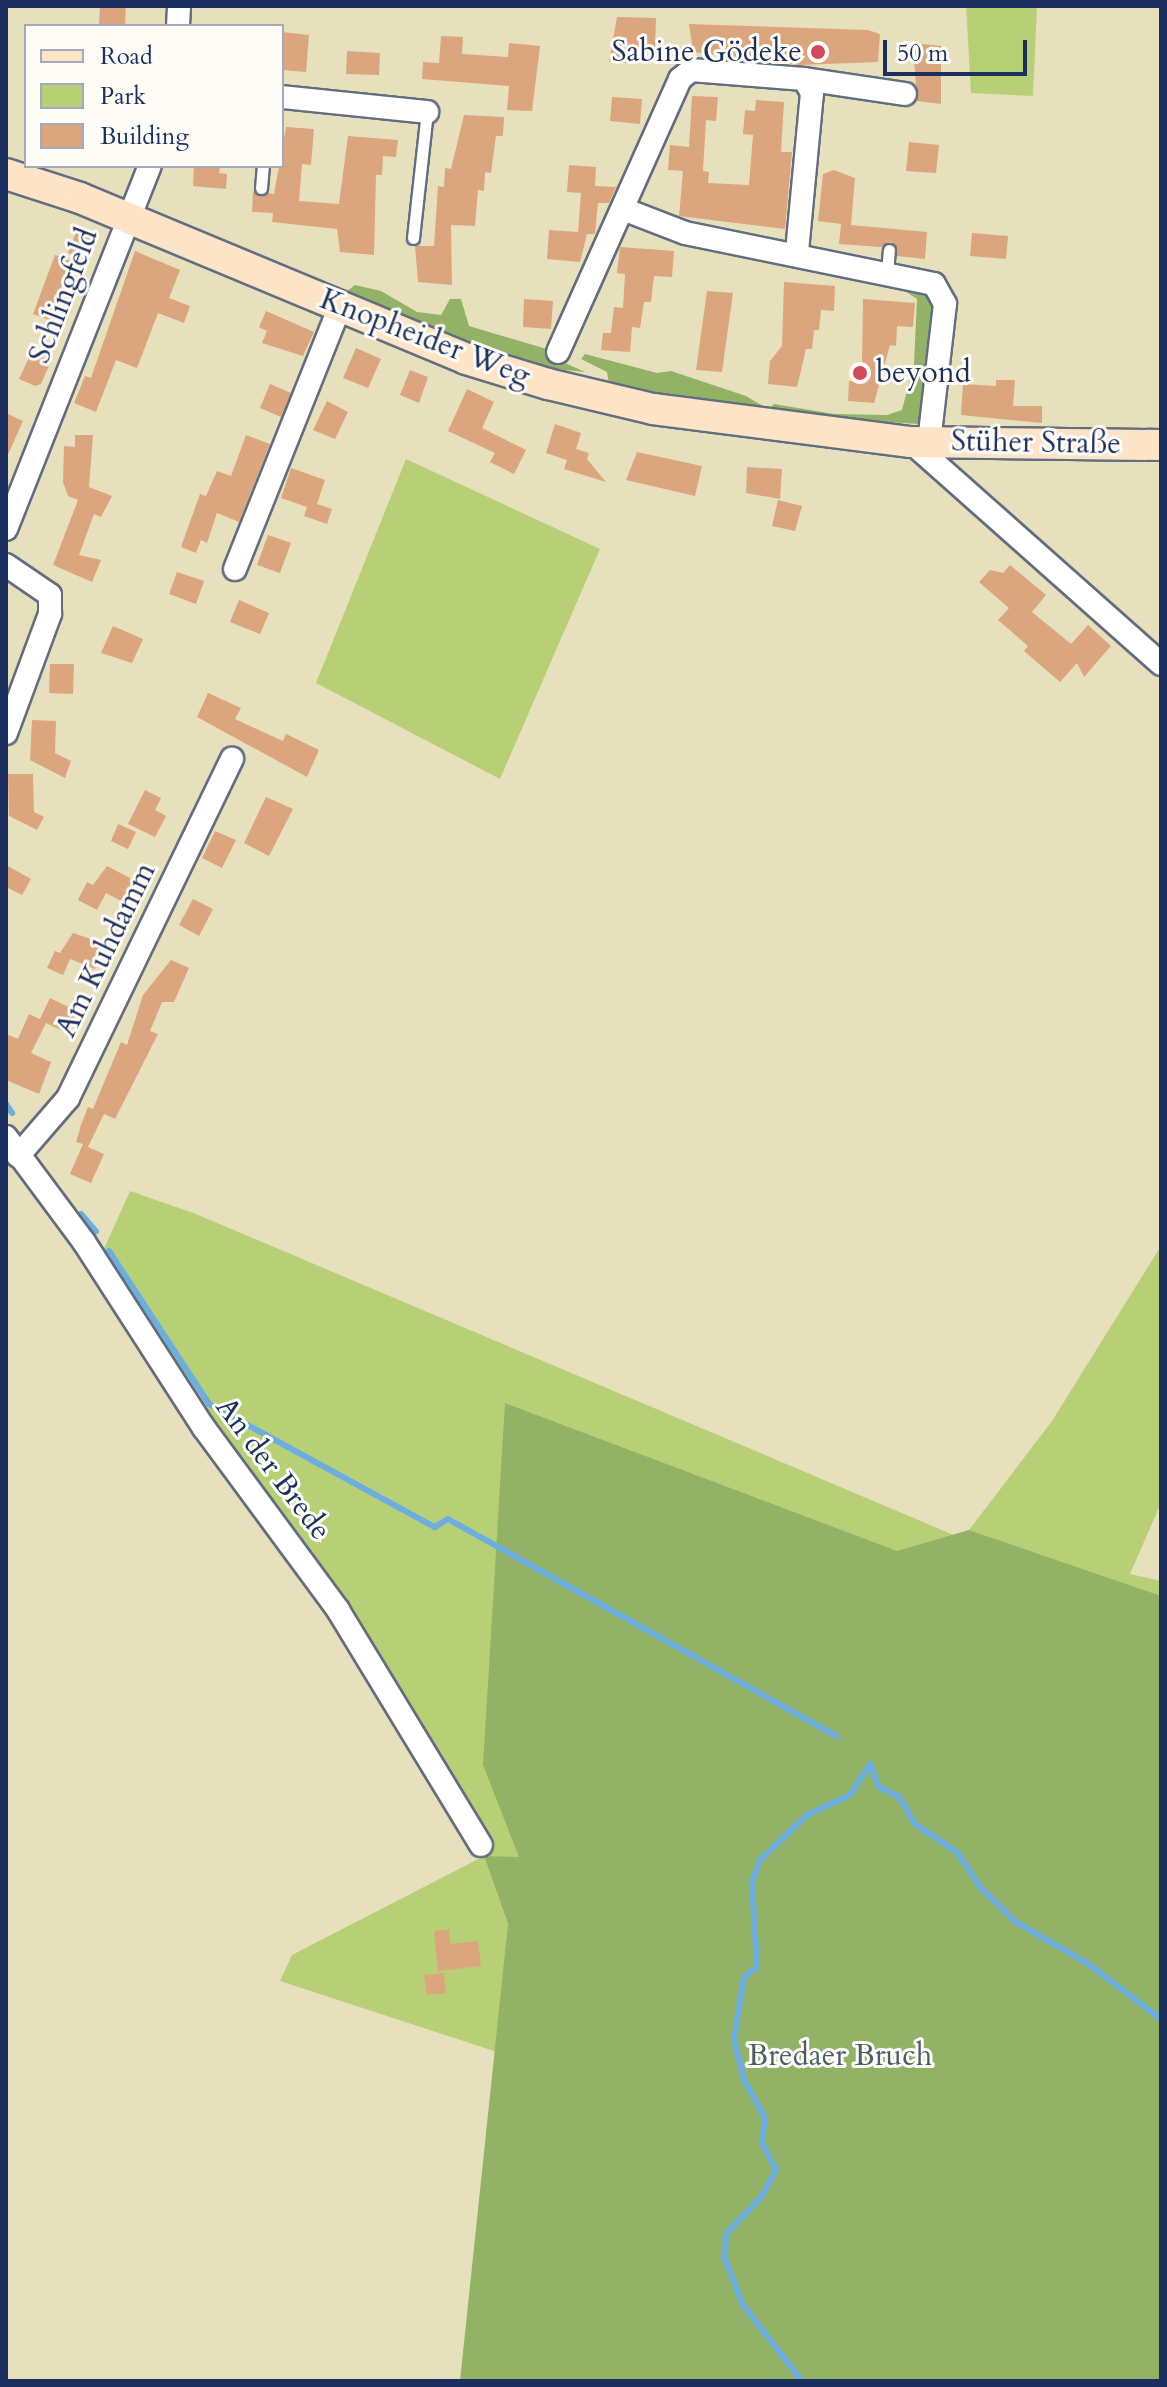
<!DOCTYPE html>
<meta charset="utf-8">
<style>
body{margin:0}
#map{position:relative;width:1167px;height:2387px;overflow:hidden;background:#e7e0bc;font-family:Cardo,serif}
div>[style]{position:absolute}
.green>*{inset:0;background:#b8d075}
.forest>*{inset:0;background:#92b266}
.stream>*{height:6px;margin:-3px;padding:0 3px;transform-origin:3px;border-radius:3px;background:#6caee0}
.building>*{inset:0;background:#dba67e}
.roads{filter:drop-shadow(2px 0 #626d7f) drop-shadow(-2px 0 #626d7f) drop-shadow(0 2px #626d7f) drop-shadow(0 -2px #626d7f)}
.lane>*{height:11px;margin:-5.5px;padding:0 5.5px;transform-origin:5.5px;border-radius:5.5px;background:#fff}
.street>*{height:22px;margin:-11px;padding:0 11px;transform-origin:11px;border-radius:11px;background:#fff}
.secondary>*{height:30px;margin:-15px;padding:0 15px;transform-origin:15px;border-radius:15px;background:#fee4c6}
.dots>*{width:22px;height:22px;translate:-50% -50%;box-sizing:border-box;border:4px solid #fdfcf7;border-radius:50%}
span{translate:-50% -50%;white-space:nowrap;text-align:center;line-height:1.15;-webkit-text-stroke:6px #fdfcf7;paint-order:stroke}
.poi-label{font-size:30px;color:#1b2f5e}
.right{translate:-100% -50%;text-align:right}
.left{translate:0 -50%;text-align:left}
.street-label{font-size:30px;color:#1b2f5e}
.park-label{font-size:30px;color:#4a5f65}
.frame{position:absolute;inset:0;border:8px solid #1b2f5e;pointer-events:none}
.legend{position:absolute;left:24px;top:24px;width:260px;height:144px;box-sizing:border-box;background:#fdfcf7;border:2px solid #a3aaba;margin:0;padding:10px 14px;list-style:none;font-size:24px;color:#1b2f5e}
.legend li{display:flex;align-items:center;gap:16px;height:40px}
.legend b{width:40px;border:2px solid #a3aaba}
.scale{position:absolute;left:883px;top:40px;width:144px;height:36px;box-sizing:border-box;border:4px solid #1b2f5e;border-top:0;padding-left:10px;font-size:24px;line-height:28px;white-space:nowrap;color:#1b2f5e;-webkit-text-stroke:6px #fdfcf7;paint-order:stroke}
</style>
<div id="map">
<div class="green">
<div style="clip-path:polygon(966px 6px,1037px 6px,1033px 96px,971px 93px)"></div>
<div style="clip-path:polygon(406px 459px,600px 549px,500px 779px,316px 683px)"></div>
<div style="clip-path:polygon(130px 1191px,196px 1214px,975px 1544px,1048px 1558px,969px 1530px,1052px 1421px,1161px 1246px,1161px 1503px,1130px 1574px,1161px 1581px,1161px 2381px,525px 1965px,500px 1857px,489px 1856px,480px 1834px,196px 1403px,111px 1256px,103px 1251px)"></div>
<div style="clip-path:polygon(484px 1856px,508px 1924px,497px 2052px,280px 1981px,292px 1955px)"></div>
</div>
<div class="forest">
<div style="clip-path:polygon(894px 284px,923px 290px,935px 307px,930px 387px,919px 424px,699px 410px,609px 384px,607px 372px,581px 359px,585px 354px,657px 373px,671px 371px,746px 396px,768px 409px,774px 404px,834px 414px,887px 415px,902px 410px,914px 364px,917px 299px)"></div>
<div style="clip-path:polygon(355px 285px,381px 291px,417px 312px,441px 315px,450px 299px,461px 299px,469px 326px,550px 350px,552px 357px,585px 372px,516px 365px,346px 292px)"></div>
<div style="clip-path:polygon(505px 1403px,897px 1551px,969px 1530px,1161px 1596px,1161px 2381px,460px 2381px,508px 1924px,484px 1856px,519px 1857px,483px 1765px)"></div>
</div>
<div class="stream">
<div style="left:6px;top:1104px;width:11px;rotate:56deg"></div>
<div style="left:81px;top:1214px;width:23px;rotate:49deg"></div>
<div style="left:109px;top:1251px;width:183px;rotate:56.8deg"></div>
<div style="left:209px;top:1404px;width:257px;rotate:28.6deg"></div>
<div style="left:435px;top:1527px;width:15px;rotate:-32deg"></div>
<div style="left:448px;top:1519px;width:445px;rotate:29.2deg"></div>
<div style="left:870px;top:1764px;width:23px;rotate:70deg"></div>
<div style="left:878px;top:1786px;width:24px;rotate:28deg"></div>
<div style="left:899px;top:1797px;width:31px;rotate:59deg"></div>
<div style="left:915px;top:1824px;width:52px;rotate:34deg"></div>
<div style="left:958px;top:1853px;width:40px;rotate:57.1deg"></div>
<div style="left:980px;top:1887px;width:50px;rotate:44.2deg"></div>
<div style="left:1016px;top:1922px;width:82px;rotate:30deg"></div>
<div style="left:1087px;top:1963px;width:93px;rotate:37.1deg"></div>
<div style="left:802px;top:2381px;width:96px;rotate:-127.8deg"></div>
<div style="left:743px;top:2305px;width:49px;rotate:-111.4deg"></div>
<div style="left:725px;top:2259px;width:25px;rotate:-88deg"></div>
<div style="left:726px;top:2234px;width:52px;rotate:-46.5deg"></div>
<div style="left:762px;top:2196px;width:30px;rotate:-62deg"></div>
<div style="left:776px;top:2170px;width:30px;rotate:-117deg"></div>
<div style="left:762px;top:2143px;width:25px;rotate:-83deg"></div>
<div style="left:765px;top:2118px;width:43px;rotate:-118.9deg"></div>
<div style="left:744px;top:2080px;width:42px;rotate:-103.7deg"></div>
<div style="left:734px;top:2039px;width:63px;rotate:-80.8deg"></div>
<div style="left:744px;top:1977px;width:16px;rotate:-38deg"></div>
<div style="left:757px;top:1967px;width:85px;rotate:-93.4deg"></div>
<div style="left:752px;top:1882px;width:23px;rotate:-70deg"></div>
<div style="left:760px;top:1860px;width:65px;rotate:-43.8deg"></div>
<div style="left:807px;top:1815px;width:47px;rotate:-24.9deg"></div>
<div style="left:850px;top:1795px;width:37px;rotate:-57deg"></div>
</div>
<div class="building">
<div style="clip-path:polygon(100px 6px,126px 6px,125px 26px,99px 26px)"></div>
<div style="clip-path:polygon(617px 17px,656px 18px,655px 52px,626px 51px,626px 63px,609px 62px)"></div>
<div style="clip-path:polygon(689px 24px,868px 30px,880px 34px,878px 62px,800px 65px,693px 52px)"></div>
<div style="clip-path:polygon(282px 32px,309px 35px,306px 72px,282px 70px)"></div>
<div style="clip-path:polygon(441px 36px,463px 37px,462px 54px,508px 57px,509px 43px,540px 46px,532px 111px,507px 110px,509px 86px,422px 79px,423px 62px,439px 63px)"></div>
<div style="clip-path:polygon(913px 43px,941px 46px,941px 104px,917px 101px)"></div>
<div style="clip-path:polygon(347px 51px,380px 53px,379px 75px,346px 74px)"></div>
<div style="clip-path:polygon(692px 96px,718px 97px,716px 121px,706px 120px,703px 171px,709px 172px,708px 183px,749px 185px,753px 135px,743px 134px,745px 110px,755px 111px,756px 100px,784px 102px,781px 152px,792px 152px,785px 229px,679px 216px,683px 171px,668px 170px,670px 145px,689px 147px)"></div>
<div style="clip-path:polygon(612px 97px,642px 99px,640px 124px,610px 121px)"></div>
<div style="clip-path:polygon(464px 115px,504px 117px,503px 136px,496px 136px,491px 173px,485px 172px,484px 191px,478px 190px,475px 226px,451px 225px,452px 285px,418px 282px,415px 246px,434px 246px,438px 186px,444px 187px,445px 168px,451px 169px)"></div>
<div style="clip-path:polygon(286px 127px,314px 129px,311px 165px,302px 164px,299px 201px,339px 204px,348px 136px,398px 140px,396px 157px,383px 156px,382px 175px,376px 175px,374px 255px,340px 252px,337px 229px,272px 222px,273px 213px,252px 212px,253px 192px,274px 194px)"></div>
<div style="clip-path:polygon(909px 142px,939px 145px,936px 173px,906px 171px)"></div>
<div style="clip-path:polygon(569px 165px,596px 167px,595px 186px,616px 187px,609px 203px,598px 203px,595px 234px,587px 234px,580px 262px,547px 259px,549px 230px,578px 232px,581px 193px,567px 192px)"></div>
<div style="clip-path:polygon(194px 166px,220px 166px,219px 173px,227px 174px,226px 189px,193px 186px)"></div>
<div style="clip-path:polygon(834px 170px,855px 178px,851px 225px,927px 232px,925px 259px,897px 256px,891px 242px,881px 247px,839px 244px,841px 224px,818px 221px,823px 174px)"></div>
<div style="clip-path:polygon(78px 228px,98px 236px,89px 261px,68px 253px)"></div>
<div style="clip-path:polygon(972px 233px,1008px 236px,1006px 259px,970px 256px)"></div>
<div style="clip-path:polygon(620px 247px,674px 251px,672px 277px,654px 276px,651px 302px,644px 302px,640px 328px,632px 327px,630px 352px,601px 350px,603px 333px,611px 333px,614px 307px,623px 308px,625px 274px,617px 273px)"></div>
<div style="clip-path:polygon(135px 251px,180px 270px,169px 298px,190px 306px,184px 323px,158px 313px,137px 368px,116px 360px,96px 412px,74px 403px,85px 376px,91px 378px)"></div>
<div style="clip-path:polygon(55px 255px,71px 261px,60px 290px,76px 297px,65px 326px,33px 314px)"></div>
<div style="clip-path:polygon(784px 282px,835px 286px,834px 311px,821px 310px,819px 330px,814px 330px,812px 349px,806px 349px,797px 387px,768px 384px,770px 361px,782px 346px)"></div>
<div style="clip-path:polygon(707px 291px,733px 293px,722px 372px,696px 370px)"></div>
<div style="clip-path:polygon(524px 299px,553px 301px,551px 329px,523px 327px)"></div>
<div style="clip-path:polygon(863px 299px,915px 303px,913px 327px,897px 326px,896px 346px,890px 345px,874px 403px,848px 401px,849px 381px,854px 381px,857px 362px,862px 362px)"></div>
<div style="clip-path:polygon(266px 311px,314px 332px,303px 356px,262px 343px,267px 331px,259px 327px)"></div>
<div style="clip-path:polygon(356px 348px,381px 359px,368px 388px,343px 378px)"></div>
<div style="clip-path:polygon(32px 351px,51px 361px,41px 384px,35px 386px,19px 379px)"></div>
<div style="clip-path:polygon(410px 370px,428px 377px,419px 403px,400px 395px)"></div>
<div style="clip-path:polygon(996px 380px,1015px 380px,1013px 406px,1042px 406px,1042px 423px,961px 415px,963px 384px,996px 386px)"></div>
<div style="clip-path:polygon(270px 384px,291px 393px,281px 417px,260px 408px)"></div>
<div style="clip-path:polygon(467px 389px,494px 402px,482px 428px,526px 450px,514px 474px,490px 462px,495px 453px,448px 431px)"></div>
<div style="clip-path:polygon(327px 401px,348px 412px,335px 439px,313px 430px)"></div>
<div style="clip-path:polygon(6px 413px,23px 421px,6px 459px)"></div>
<div style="clip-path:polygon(555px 424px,581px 433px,576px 449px,589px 453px,587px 459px,606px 482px,564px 469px,567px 460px,546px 453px)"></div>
<div style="clip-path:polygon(75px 435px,93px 435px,89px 487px,112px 496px,101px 517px,94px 514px,79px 555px,101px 560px,92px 582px,53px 565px,78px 500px,68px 496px,63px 482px,64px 446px,75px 447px)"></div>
<div style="clip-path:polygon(246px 435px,270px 444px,239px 522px,217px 513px,207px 543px,201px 540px,196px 553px,181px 547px,200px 494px,206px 496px,217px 471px,231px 476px)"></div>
<div style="clip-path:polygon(637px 452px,702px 466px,695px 496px,626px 480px)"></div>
<div style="clip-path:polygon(747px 467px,782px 469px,780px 499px,746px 493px)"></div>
<div style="clip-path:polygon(291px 468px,325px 480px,317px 504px,332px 509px,327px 524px,304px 516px,307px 507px,281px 498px)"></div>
<div style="clip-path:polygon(778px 500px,802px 506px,795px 531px,772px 526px)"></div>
<div style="clip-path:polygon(268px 535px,291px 543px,280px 573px,257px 565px)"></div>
<div style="clip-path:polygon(1010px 565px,1046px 595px,1032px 612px,1071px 644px,1088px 625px,1111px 646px,1084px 677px,1077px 663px,1060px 682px,1024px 651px,1028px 646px,998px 620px,1009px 608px,979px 582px,990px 570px,1003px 573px)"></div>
<div style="clip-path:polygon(177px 572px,204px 581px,196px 604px,169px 594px)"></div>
<div style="clip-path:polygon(239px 600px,269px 613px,260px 634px,230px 622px)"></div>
<div style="clip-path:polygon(113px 626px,143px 639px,132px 663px,101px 653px)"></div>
<div style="clip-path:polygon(50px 664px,74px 664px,73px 694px,49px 693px)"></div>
<div style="clip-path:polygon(208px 693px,241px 708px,235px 719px,283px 741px,286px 734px,319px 750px,307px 777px,197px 717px)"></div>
<div style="clip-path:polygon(32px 720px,56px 721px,55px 753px,71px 761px,65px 778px,30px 760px)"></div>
<div style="clip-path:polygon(8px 774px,33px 774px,34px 812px,44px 817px,37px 830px,9px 816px)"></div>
<div style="clip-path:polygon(145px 790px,161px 798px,155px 810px,166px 816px,155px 837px,128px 824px)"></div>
<div style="clip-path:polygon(266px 797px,293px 809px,269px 856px,244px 843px)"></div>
<div style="clip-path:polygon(118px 824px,136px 832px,128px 849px,111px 841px)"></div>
<div style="clip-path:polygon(215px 831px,236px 840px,222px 868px,202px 858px)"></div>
<div style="clip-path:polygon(6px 865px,31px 879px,22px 895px,6px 887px)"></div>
<div style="clip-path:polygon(107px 866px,136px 881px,125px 903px,106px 893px,97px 910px,78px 900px,87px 882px,93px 885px)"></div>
<div style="clip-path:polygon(193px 899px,213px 909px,199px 936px,179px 925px)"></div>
<div style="clip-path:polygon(73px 933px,106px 944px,95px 969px,70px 959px,63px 975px,47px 968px,55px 951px,60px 953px)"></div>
<div style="clip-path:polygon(171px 960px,189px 968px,174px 1002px,162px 1002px,150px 1031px,158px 1034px,115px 1119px,104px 1114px,88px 1147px,104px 1154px,91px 1183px,70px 1174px,83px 1144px,76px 1142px,81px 1125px,88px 1107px,93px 1109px,121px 1042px,127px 1045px,143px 995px)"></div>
<div style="clip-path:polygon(50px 998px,77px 1011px,67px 1033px,46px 1023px,31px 1053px,51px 1062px,39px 1094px,6px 1080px,6px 1034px,18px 1039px,29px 1014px,40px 1019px)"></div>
<div style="clip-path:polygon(449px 1929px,450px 1944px,478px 1941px,481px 1966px,438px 1971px,434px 1931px)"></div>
<div style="clip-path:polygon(444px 1973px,446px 1993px,427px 1995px,424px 1975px)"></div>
</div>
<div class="roads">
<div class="lane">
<div style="left:261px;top:188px;width:22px;rotate:-85deg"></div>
<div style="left:413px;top:238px;width:127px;rotate:-83.7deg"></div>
<div style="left:887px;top:272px;width:22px;rotate:-85deg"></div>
</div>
<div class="street">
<div style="left:178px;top:26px;width:20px;rotate:-87deg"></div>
<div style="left:804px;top:79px;width:102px;rotate:8.4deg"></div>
<div style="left:282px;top:97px;width:146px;rotate:5.9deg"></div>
<div style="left:623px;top:209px;width:66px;rotate:21.2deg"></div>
<div style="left:685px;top:233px;width:254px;rotate:11.6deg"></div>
<div style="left:934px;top:284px;width:23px;rotate:61deg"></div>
<div style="left:945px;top:304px;width:139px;rotate:96.6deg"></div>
<div style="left:558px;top:352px;width:299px;rotate:-65.9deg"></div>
<div style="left:680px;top:79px;width:14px;rotate:-39deg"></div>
<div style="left:691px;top:70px;width:113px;rotate:4.6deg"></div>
<div style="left:804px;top:79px;width:16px;rotate:60deg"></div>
<div style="left:812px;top:93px;width:160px;rotate:95.4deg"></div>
<div style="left:911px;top:442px;width:334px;rotate:41.6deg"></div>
<div style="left:6px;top:529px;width:391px;rotate:-68.4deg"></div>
<div style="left:6px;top:565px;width:53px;rotate:34.3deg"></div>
<div style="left:50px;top:595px;width:19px;rotate:90deg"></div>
<div style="left:50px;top:614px;width:127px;rotate:110.3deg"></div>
<div style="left:235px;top:569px;width:282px;rotate:-68.2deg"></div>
<div style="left:6px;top:1137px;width:131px;rotate:53.4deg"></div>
<div style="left:84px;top:1242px;width:221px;rotate:57.2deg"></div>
<div style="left:204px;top:1428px;width:226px;rotate:53.6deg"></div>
<div style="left:338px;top:1610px;width:275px;rotate:58.7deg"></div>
<div style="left:18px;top:1156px;width:77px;rotate:-49.2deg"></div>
<div style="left:68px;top:1098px;width:377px;rotate:-64.2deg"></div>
</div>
<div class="secondary">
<div style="left:6px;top:174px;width:78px;rotate:18deg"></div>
<div style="left:80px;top:198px;width:418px;rotate:22.6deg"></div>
<div style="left:466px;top:359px;width:86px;rotate:17deg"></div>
<div style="left:548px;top:384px;width:108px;rotate:13.4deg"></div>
<div style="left:653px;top:409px;width:260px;rotate:7.3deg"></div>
<div style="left:911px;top:442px;width:250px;rotate:0.7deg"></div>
</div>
</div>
<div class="dots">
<div style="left:818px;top:52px;background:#d1495b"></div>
<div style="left:860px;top:373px;background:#d1495b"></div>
</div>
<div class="poi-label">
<span class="right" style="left:802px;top:52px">Sabine Gödeke</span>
<span class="left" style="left:876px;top:373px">beyond</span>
</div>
<div class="street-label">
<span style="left:64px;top:296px;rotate:-69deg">Schlingfeld</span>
<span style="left:425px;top:338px;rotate:21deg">Knopheider Weg</span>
<span style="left:1036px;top:443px;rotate:1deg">Stüher Straße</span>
<span style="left:106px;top:950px;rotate:-64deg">Am Kuhdamm</span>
<span style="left:273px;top:1469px;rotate:53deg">An der Brede</span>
</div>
<div class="park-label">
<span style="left:840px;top:2056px">Bredaer Bruch</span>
</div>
<div class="frame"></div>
<ul class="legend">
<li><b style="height:10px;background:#fee4c6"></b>Road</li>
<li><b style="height:22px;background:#b8d075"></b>Park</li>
<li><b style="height:22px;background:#dba67e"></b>Building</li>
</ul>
<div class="scale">50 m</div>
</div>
